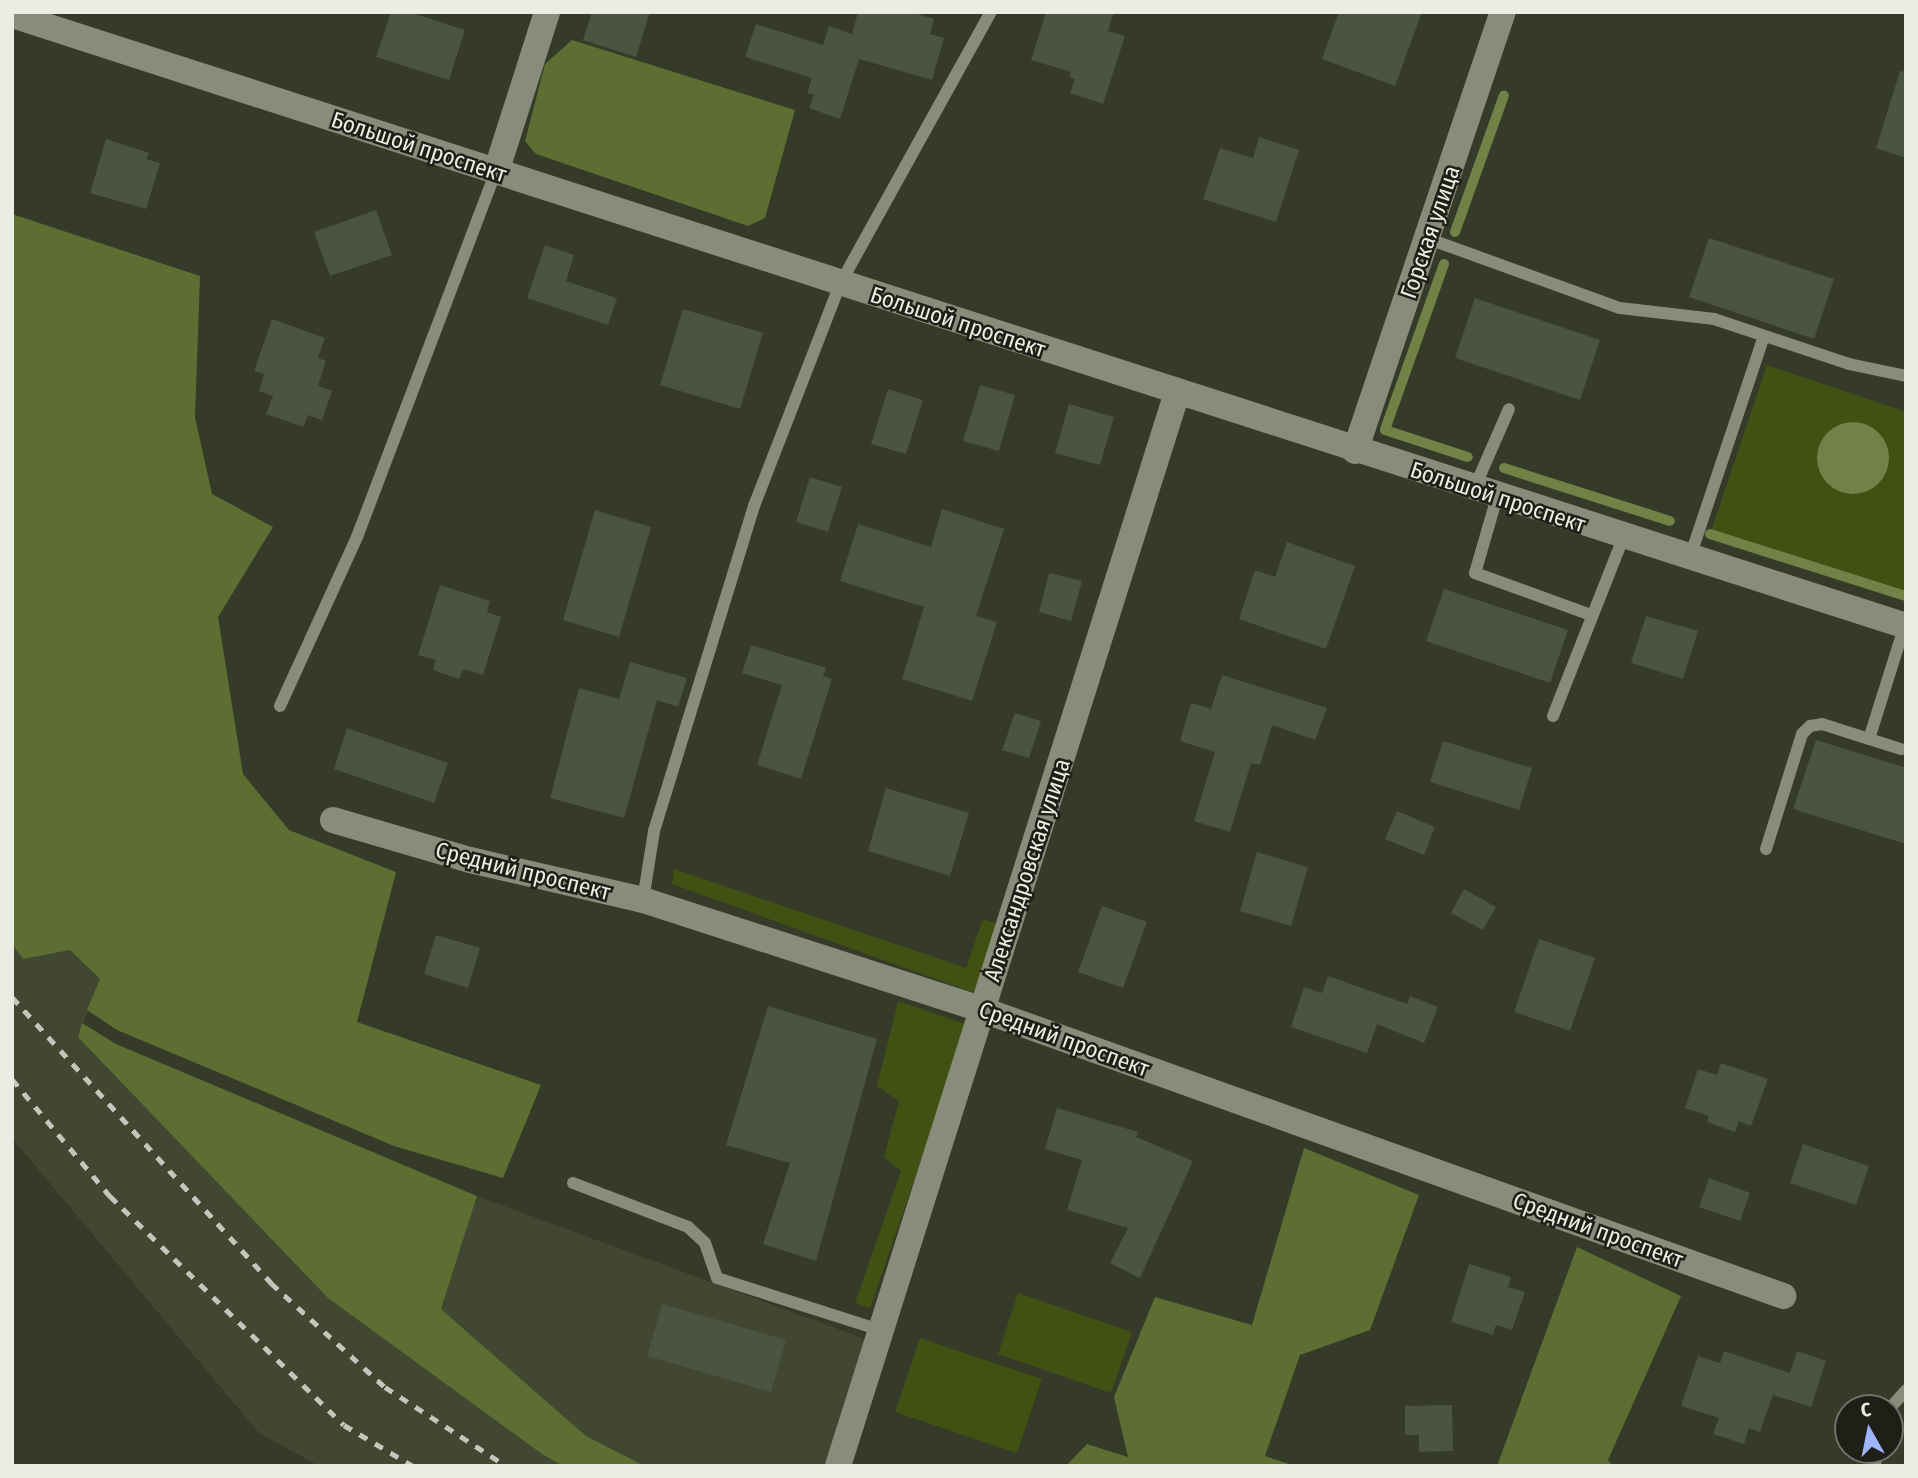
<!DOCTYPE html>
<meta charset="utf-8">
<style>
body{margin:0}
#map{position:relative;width:1918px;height:1478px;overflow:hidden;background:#353a29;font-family:"Fira Sans Condensed",sans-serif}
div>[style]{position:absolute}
.built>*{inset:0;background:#414730}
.green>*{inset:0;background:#435013}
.forest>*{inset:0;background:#5e6d32}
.water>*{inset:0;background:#728146}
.round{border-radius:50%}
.stream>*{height:10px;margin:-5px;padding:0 5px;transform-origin:5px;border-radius:5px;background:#728146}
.building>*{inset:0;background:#4d5341}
.service>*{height:12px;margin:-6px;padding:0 6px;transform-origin:6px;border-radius:6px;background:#878d7a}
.minor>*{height:26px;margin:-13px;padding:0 13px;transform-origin:13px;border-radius:13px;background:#878d7a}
.rail>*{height:5px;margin-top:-2.5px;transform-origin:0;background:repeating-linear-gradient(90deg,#c3c6ba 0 9px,transparent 0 18px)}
span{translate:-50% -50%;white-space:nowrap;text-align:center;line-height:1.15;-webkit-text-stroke:5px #1e2018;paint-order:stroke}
.street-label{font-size:23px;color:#eaede2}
.frame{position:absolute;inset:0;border:14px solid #eaede2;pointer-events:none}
.north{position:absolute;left:1834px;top:1394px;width:70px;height:70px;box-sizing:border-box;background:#1e2018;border:2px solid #707269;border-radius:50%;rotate:351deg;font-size:19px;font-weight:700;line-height:28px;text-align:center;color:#eaede2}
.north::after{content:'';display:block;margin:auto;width:24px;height:32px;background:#9eb4fd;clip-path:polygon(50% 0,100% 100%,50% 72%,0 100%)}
</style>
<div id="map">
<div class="built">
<div style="clip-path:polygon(12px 944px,24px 959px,70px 949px,100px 979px,78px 1037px,542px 1454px,563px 1466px,319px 1466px,259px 1433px,12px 1138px)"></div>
<div style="clip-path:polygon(477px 1196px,868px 1340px,828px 1466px,645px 1466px,586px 1436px,441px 1309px)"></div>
</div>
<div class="green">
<div style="clip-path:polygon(1767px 365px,1906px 412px,1906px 596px,1710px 534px)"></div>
<div style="clip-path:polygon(674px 869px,966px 968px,983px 919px,999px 925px,980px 987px,972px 992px,672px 884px)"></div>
<div style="clip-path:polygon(898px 1001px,968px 1025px,870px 1308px,855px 1303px,901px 1171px,884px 1157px,899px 1101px,877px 1086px)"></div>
<div style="clip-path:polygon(1018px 1293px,1132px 1332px,1111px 1393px,998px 1354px)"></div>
<div style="clip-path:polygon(920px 1338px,1042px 1379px,1017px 1453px,895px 1412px)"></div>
</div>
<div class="forest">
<div style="clip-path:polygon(572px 40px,795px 110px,765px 218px,748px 226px,536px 154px,525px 141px,545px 64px)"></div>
<div style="clip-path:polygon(12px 214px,200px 276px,195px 417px,212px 494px,273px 527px,218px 617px,243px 774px,289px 830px,396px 872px,357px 1022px,541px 1085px,503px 1178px,394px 1146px,117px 1030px,87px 1010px,100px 979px,70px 950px,23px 959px,12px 944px)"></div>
<div style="clip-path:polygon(82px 1023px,116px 1044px,477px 1196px,441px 1309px,586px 1436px,645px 1466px,563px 1466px,542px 1454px,328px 1298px,78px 1037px)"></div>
<div style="clip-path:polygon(1304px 1148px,1419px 1195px,1370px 1330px,1300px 1355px,1265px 1456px,1295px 1466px,1066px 1466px,1087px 1444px,1128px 1457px,1114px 1397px,1155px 1297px,1252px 1325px)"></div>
<div style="clip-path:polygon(1577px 1247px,1681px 1296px,1608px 1460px,1613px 1466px,1497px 1466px)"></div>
</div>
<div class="water">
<div class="round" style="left:1817px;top:422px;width:72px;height:72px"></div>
</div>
<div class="stream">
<div style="left:1455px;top:232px;width:145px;rotate:-70.3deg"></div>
<div style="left:1444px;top:264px;width:176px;rotate:109.6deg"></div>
<div style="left:1385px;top:430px;width:87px;rotate:18deg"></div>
<div style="left:1504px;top:468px;width:174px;rotate:17.7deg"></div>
<div style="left:1710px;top:534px;width:206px;rotate:17.6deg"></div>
</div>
<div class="building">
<div style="clip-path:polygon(391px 12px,409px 12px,465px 30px,449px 80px,376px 57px)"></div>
<div style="clip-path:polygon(592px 12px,650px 12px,636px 57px,583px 40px)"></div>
<div style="clip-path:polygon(858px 12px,910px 12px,934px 19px,930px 34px,944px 38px,932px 80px,859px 59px,840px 119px,809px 108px,814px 95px,807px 93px,812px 78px,745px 57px,756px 24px,823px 45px,829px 26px,852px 34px)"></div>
<div style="clip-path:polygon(1046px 12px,1114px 12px,1108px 31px,1125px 36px,1103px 104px,1070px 93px,1075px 79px,1069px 77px,1071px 72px,1031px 60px)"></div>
<div style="clip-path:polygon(1339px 12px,1422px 12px,1395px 86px,1322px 59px)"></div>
<div style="clip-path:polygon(1900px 71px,1906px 72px,1906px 158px,1876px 148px)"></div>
<div style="clip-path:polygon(1259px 137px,1299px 150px,1276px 222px,1203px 199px,1220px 148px,1253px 158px)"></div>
<div style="clip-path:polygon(106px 139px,149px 153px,146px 159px,160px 163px,146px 209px,90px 193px)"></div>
<div style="clip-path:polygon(376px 210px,392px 255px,330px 276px,314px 232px)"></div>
<div style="clip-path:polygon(1709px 238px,1834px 279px,1814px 339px,1689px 297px)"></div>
<div style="clip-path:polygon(545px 245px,574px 255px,566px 281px,617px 298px,608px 325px,527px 298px)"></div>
<div style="clip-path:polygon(1475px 298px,1600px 340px,1580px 400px,1455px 358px)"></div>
<div style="clip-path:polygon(683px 309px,763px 333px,740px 409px,660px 385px)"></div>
<div style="clip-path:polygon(272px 319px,325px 338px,318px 358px,326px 361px,318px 386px,332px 391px,322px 420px,308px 415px,303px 427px,266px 414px,273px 396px,259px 391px,264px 374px,254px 371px)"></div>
<div style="clip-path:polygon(980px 385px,1015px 395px,999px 451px,963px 441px)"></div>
<div style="clip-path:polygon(888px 389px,923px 400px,906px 454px,871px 444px)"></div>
<div style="clip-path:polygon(1069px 404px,1114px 417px,1100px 465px,1055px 453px)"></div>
<div style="clip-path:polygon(810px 477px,842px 487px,828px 532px,796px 522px)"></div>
<div style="clip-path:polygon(942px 509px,1004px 529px,976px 616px,997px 622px,972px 701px,902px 679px,924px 607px,840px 581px,858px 524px,931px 547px)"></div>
<div style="clip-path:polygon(595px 510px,651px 527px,619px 637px,563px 620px)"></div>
<div style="clip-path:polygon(1287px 542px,1355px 566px,1326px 649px,1239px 619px,1255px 570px,1275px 577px)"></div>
<div style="clip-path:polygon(1049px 573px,1082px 581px,1071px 621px,1039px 612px)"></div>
<div style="clip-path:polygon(440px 585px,490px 601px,487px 612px,501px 617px,483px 675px,463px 669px,459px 679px,433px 670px,436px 660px,418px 655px)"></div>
<div style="clip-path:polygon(1444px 589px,1568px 630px,1550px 683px,1426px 641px)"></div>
<div style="clip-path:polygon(1646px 616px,1698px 631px,1683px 679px,1631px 663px)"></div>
<div style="clip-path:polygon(751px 645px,826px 668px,823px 676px,832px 679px,801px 779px,757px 765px,782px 685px,742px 673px)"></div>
<div style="clip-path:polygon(630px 662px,687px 678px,678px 707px,657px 700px,624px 818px,550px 798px,579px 688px,619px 699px)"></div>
<div style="clip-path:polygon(1222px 675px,1327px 708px,1315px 740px,1272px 725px,1260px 765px,1251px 763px,1230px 832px,1194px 821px,1215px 752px,1180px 741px,1191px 703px,1211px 709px)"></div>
<div style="clip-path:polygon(1015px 713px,1041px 721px,1029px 758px,1002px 750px)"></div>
<div style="clip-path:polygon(347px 728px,448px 763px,434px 803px,334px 769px)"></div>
<div style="clip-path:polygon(1816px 740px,1906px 768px,1906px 844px,1793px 809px)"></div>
<div style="clip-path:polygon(1443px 741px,1532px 768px,1519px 810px,1430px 782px)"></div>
<div style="clip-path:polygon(886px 788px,969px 813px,950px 876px,868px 851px)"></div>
<div style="clip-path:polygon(1397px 811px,1435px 827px,1424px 855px,1385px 839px)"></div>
<div style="clip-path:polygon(1257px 852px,1308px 867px,1291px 926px,1240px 911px)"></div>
<div style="clip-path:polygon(1464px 889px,1496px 907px,1483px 930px,1451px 913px)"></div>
<div style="clip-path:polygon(1102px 906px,1147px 922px,1123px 988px,1078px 972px)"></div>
<div style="clip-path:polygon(436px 935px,480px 948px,468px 988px,424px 974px)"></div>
<div style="clip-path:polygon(1539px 939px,1595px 958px,1570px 1031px,1514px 1012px)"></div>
<div style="clip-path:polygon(1328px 976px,1407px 1004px,1410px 996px,1438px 1007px,1424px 1043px,1377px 1024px,1367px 1053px,1291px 1027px,1304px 987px,1322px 993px)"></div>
<div style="clip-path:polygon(768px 1006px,877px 1039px,816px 1261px,763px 1244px,790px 1163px,726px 1145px)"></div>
<div style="clip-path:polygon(1721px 1063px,1768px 1079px,1751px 1126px,1739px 1121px,1735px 1132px,1707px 1122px,1709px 1116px,1685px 1108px,1698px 1069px,1717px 1075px)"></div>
<div style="clip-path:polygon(1057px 1108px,1138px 1132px,1136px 1137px,1193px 1161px,1140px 1278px,1110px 1263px,1128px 1228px,1067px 1210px,1082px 1160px,1045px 1149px)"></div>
<div style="clip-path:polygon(1803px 1144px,1869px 1166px,1856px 1205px,1790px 1183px)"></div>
<div style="clip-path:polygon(1709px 1178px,1750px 1193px,1740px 1221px,1699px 1207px)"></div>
<div style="clip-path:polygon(1469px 1264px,1511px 1277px,1508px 1287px,1525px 1292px,1512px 1330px,1496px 1325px,1493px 1335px,1451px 1322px)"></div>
<div style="clip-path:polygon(662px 1304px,786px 1340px,771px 1392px,647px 1356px)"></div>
<div style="clip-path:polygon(1724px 1351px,1790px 1373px,1797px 1351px,1826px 1361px,1811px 1407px,1773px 1395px,1760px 1432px,1749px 1428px,1744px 1444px,1713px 1434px,1719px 1418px,1681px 1406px,1698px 1356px,1720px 1363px)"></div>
<div style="clip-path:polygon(1452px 1405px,1453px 1451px,1419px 1452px,1419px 1435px,1405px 1435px,1405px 1406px)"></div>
</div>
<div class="service">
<div style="left:1429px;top:239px;width:203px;rotate:19.9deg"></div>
<div style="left:1620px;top:308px;width:95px;rotate:6.7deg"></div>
<div style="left:1714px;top:319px;width:142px;rotate:18.4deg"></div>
<div style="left:1849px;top:364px;width:58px;rotate:11.9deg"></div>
<div style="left:1474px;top:489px;width:87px;rotate:-66.4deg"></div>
<div style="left:1497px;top:497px;width:79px;rotate:106.1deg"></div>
<div style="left:1475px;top:573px;width:123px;rotate:19.9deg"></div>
<div style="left:1690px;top:557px;width:233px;rotate:-71.5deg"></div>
<div style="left:280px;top:706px;width:186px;rotate:-65.5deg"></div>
<div style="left:357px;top:537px;width:391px;rotate:-69.2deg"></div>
<div style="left:1553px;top:716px;width:193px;rotate:-68.5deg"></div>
<div style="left:1869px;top:739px;width:120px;rotate:-72.5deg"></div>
<div style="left:1766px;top:849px;width:121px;rotate:-72.6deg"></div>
<div style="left:1802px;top:734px;width:11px;rotate:-45deg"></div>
<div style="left:1810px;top:726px;width:12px;rotate:-9deg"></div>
<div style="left:1822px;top:724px;width:83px;rotate:17.6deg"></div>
<div style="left:643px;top:900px;width:70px;rotate:-80.9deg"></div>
<div style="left:654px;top:831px;width:340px;rotate:-72.9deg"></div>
<div style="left:754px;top:506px;width:238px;rotate:-68.8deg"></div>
<div style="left:840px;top:284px;width:311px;rotate:-61deg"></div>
<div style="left:573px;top:1183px;width:123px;rotate:20.9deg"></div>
<div style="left:688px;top:1227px;width:23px;rotate:43deg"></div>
<div style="left:705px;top:1243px;width:37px;rotate:71deg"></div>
<div style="left:717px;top:1278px;width:174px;rotate:17.7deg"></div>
<div style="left:1890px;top:1408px;width:24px;rotate:-48deg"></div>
<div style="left:1875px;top:1466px;width:16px;rotate:-86deg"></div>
</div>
<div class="minor">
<div style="left:12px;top:15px;width:1990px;rotate:17.88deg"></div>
<div style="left:496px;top:172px;width:168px;rotate:-72.3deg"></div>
<div style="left:1355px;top:451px;width:463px;rotate:-71.4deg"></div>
<div style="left:333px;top:820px;width:143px;rotate:16.3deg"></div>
<div style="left:470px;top:860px;width:178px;rotate:13deg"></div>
<div style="left:643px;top:900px;width:357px;rotate:17.9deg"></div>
<div style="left:983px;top:1010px;width:850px;rotate:19.67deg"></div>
<div style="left:838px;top:1466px;width:1125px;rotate:-72.47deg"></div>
</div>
<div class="rail">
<div style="left:12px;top:997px;width:386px;rotate:47.8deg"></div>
<div style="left:271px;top:1283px;width:154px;rotate:42.4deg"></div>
<div style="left:385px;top:1387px;width:145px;rotate:33.1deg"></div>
<div style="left:12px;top:1079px;width:153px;rotate:50.1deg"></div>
<div style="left:110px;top:1196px;width:327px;rotate:44.4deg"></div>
<div style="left:344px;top:1425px;width:80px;rotate:30.7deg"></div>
</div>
<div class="street-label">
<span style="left:419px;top:147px;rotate:18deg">Большой проспект</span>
<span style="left:1430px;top:232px;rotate:-71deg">Горская улица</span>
<span style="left:958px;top:322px;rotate:18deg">Большой проспект</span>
<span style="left:1498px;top:497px;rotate:18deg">Большой проспект</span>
<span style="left:1027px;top:870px;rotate:-72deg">Александровская улица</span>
<span style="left:523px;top:871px;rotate:14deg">Средний проспект</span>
<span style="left:1064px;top:1039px;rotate:20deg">Средний проспект</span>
<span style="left:1598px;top:1230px;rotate:20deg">Средний проспект</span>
</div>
<div class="frame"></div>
<div class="north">С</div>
</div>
